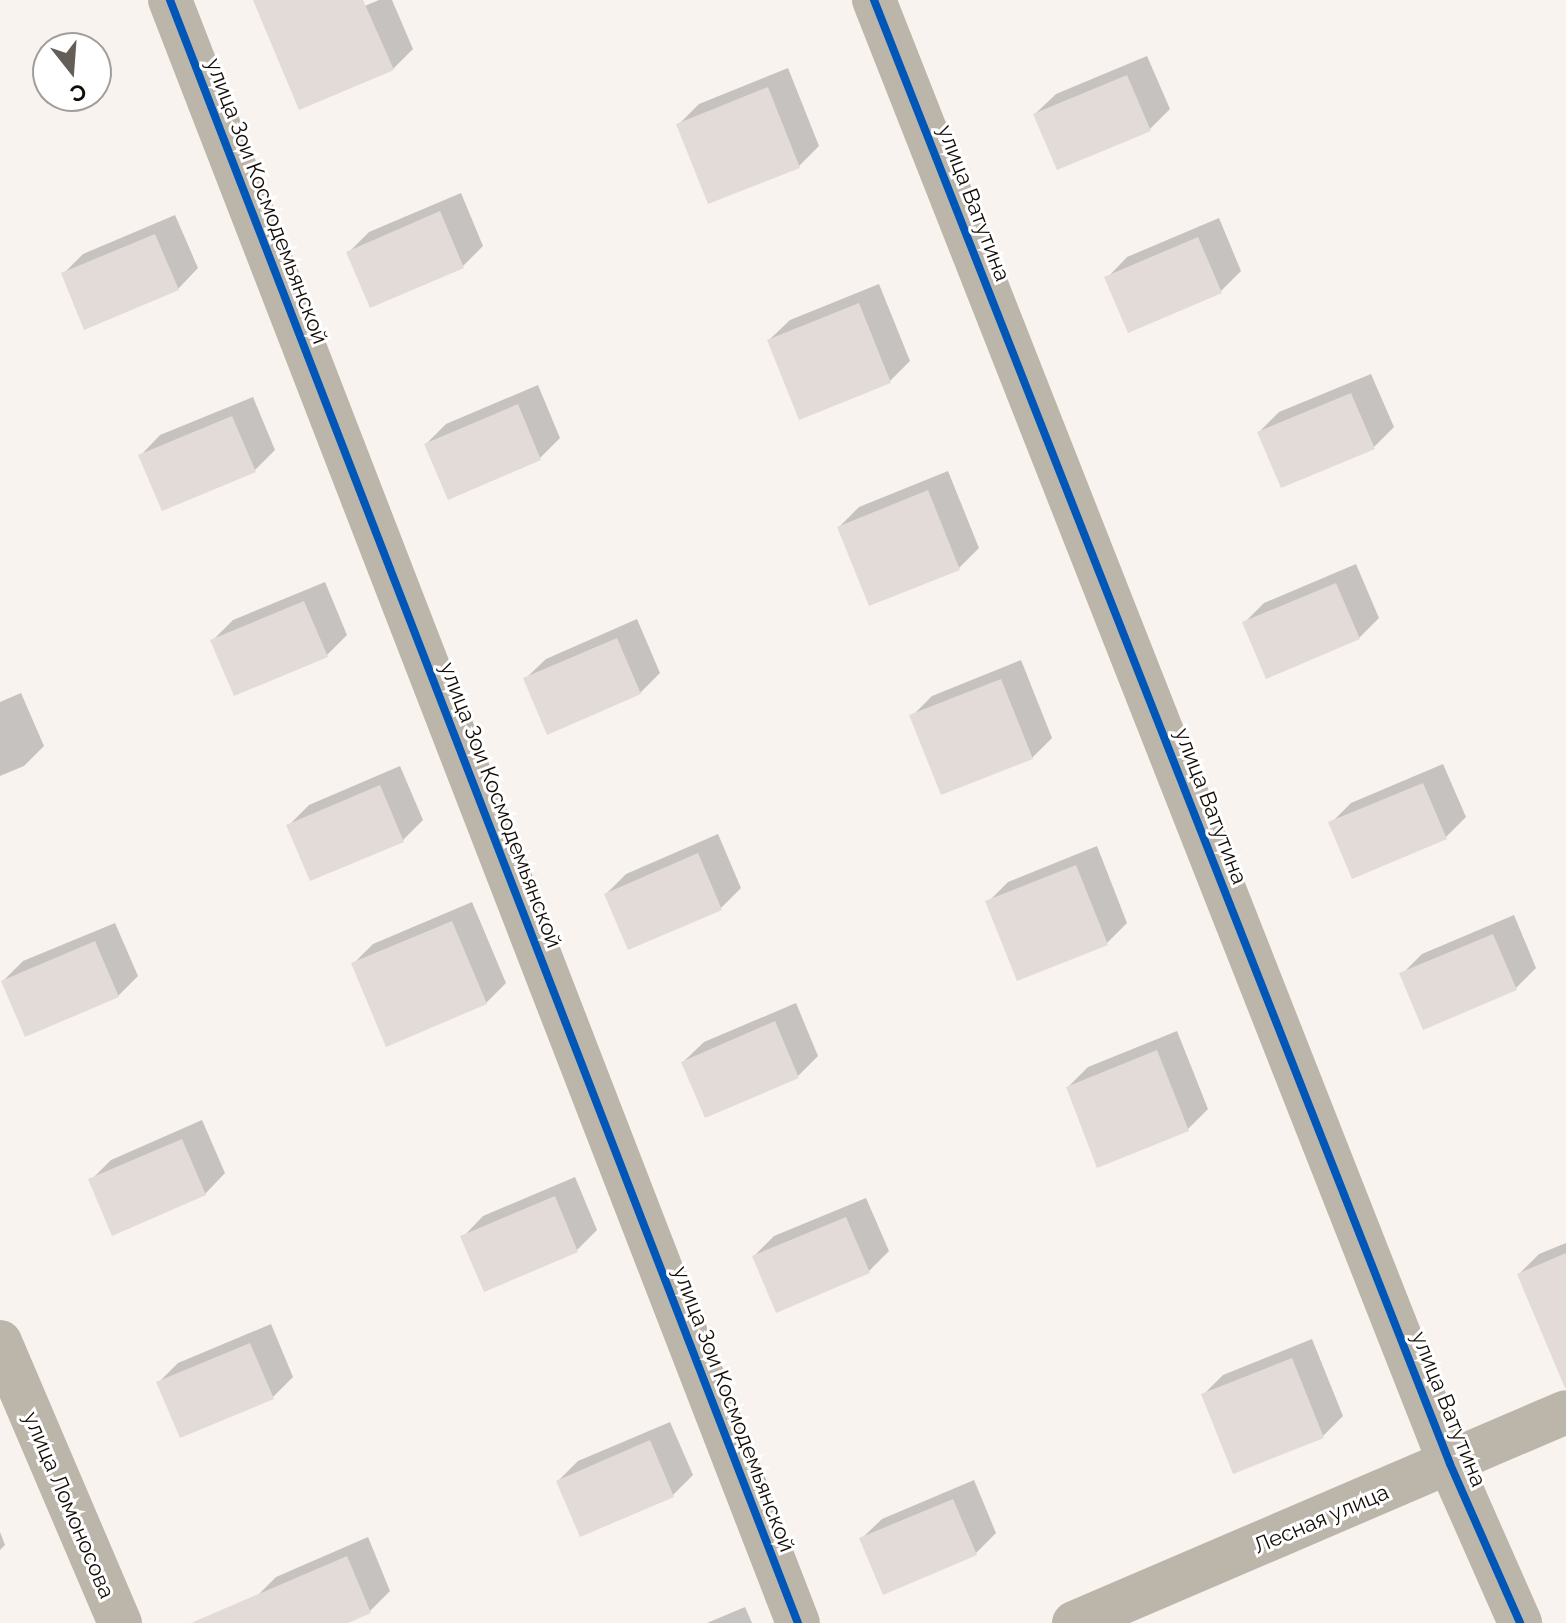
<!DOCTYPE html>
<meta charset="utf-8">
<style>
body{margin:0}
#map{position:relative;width:1566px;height:1623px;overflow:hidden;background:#f8f3ef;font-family:Raleway,sans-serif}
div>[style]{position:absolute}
.shadow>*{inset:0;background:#0003}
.building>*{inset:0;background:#e3dbd8}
.minor>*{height:44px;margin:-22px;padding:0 22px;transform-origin:22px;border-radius:22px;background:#bcb5aa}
.cycleway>*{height:8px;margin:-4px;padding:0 4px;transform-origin:4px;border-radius:4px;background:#0057b8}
span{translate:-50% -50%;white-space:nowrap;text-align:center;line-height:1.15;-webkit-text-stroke:6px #fff;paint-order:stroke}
.street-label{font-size:22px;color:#140d07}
.north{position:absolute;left:32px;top:32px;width:80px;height:80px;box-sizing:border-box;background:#fff;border:2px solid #a19e9c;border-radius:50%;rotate:163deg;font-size:22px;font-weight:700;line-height:32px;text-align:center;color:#140d07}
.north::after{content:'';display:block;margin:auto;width:28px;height:36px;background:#645e58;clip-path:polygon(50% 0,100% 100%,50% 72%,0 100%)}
</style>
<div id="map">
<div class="shadow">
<div style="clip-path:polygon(379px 0,392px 0,413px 49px,393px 69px,298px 34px)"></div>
<div style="clip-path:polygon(1147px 56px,1170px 109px,1150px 129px,1035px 114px,1056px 94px)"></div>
<div style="clip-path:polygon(788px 68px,819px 146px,799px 166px,679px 124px,699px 104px)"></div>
<div style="clip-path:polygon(461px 193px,483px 246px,463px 266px,349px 252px,369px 232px)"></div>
<div style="clip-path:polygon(175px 215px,198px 268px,178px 289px,63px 274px,83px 254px)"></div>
<div style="clip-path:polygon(1219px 218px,1241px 271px,1221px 291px,1107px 278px,1127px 257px)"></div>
<div style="clip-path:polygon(879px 284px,910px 361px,890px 381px,769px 340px,790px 320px)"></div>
<div style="clip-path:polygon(1371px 374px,1394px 427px,1374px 447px,1259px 432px,1279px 412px)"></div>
<div style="clip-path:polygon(538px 385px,560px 438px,540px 458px,449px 497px,426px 444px,446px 424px)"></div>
<div style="clip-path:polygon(253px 397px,275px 450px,255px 470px,140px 456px,160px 435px)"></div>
<div style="clip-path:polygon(948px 471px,979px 548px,959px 568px,839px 527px,859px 507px)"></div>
<div style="clip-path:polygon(1356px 564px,1379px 618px,1359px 638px,1244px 623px,1264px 603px)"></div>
<div style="clip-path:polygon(325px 582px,347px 635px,327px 655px,212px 641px,233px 620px)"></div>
<div style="clip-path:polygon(637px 619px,660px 673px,640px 693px,525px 679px,546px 659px)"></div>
<div style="clip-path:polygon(1021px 660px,1052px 738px,1032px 758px,912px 716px,932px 696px)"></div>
<div style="clip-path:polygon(21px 693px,44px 746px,24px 766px,0 776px,0 702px)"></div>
<div style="clip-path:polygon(1443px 764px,1466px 817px,1445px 838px,1331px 823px,1351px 803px)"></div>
<div style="clip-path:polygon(400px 766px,423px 820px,403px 840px,311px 879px,289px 825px,309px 805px)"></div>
<div style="clip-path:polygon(718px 834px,741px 888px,721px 908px,606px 894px,626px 874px)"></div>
<div style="clip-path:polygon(1097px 846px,1127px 923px,1107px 943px,1018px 979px,988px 902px,1008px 882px)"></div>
<div style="clip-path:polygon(472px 902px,506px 983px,486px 1003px,353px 964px,373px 944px)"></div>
<div style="clip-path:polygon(1514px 915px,1536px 968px,1516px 988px,1424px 1027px,1402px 974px,1422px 954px)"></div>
<div style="clip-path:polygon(115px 923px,138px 976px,118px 996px,3px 981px,23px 961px)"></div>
<div style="clip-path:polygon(796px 1003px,818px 1056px,798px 1076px,683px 1062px,704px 1042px)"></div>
<div style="clip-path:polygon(1177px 1031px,1208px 1109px,1188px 1129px,1068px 1087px,1088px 1067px)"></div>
<div style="clip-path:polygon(202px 1120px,225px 1173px,205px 1194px,91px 1180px,111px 1160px)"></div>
<div style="clip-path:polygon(575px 1177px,597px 1230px,577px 1250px,463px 1237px,483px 1216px)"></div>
<div style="clip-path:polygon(866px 1198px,889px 1251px,869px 1271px,754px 1256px,774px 1236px)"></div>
<div style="clip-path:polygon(1566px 1243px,1566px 1318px,1519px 1274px,1539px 1254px)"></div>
<div style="clip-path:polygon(271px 1324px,293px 1377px,273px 1397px,158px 1383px,178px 1363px)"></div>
<div style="clip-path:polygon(1312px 1339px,1343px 1416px,1323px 1436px,1203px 1395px,1223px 1375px)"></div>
<div style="clip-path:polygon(670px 1422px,693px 1475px,673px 1495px,558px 1481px,578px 1461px)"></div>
<div style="clip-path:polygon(974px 1480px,996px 1533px,976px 1553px,861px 1539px,882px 1519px)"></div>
<div style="clip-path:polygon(0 1532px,5px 1545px,0 1550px)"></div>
<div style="clip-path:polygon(368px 1537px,390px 1591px,370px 1611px,342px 1623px,267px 1623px,256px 1597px,276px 1577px)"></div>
<div style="clip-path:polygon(745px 1607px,752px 1623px,707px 1623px)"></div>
</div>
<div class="building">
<div style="clip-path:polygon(253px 0,363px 0,394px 70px,299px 110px)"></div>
<div style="clip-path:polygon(1127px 75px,1151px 131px,1057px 170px,1033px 114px)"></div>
<div style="clip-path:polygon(768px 87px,800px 168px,708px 204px,676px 124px)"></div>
<div style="clip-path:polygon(440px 211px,464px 268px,370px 308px,346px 252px)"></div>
<div style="clip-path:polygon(155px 234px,179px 290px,84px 330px,61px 273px)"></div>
<div style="clip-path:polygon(1198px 237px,1222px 293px,1128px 333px,1104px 277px)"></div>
<div style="clip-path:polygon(859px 303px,891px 383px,799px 420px,767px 340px)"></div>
<div style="clip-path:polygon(1351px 393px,1375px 449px,1281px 488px,1257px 432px)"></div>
<div style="clip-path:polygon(518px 404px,541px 460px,448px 500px,424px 444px)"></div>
<div style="clip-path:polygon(232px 416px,256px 472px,162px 511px,138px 455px)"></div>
<div style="clip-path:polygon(928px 490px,960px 570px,869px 606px,837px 527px)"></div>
<div style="clip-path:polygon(1336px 583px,1360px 639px,1266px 679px,1242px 622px)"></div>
<div style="clip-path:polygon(304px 601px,328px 657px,234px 696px,210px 640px)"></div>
<div style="clip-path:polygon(617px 638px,641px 694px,547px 735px,523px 678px)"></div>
<div style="clip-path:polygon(1001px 679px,1033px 759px,941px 795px,909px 715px)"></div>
<div style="clip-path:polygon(1423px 783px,1447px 839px,1352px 879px,1328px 822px)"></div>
<div style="clip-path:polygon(380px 785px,404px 842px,310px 881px,286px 825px)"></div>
<div style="clip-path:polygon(698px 853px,722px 910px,628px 950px,604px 894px)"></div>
<div style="clip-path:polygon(1076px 865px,1108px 945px,1017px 981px,985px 901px)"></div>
<div style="clip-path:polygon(452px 921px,487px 1004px,386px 1047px,351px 963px)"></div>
<div style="clip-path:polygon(1493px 934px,1517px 990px,1423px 1030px,1399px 973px)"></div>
<div style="clip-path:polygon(95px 941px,119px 997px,25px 1037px,1px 981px)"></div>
<div style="clip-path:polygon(775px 1021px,799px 1078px,705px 1118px,681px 1062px)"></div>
<div style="clip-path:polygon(1157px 1050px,1189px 1131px,1097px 1168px,1066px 1087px)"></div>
<div style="clip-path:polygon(182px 1139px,206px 1195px,112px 1236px,88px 1179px)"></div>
<div style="clip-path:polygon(555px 1196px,578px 1252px,484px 1292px,460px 1236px)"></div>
<div style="clip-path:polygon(846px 1217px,870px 1273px,776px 1313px,752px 1256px)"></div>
<div style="clip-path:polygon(1566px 1253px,1566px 1388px,1565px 1388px,1517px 1274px)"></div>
<div style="clip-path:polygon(250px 1343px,274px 1399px,180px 1438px,156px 1382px)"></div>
<div style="clip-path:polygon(1292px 1358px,1324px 1438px,1233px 1474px,1201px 1394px)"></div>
<div style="clip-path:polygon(650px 1440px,674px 1497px,580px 1537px,556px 1481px)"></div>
<div style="clip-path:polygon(953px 1499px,977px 1555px,883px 1595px,859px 1538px)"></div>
<div style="clip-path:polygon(347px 1556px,371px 1613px,348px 1623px,191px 1623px)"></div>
</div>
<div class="minor">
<div style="left:170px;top:0;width:1740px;rotate:68.85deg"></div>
<div style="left:874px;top:0;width:1573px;rotate:68.52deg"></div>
<div style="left:1450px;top:1464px;width:174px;rotate:66.2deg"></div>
<div style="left:0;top:1342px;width:306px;rotate:66.9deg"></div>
<div style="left:1074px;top:1623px;width:535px;rotate:-23.21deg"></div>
</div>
<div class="cycleway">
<div style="left:170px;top:0;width:1740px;rotate:68.85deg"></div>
<div style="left:874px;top:0;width:1573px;rotate:68.52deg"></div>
<div style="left:1450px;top:1464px;width:174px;rotate:66.2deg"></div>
</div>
<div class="street-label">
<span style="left:267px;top:201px;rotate:69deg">улица Зои Космодемьянской</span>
<span style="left:974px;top:203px;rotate:69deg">улица Ватутина</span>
<span style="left:501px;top:805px;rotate:69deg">улица Зои Космодемьянской</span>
<span style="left:1211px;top:806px;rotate:69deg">улица Ватутина</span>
<span style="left:734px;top:1409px;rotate:69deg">улица Зои Космодемьянской</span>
<span style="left:1449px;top:1409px;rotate:68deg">улица Ватутина</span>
<span style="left:69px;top:1505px;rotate:67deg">улица Ломоносова</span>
<span style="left:1321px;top:1519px;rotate:-23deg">Лесная улица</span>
</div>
<div class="north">С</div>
</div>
